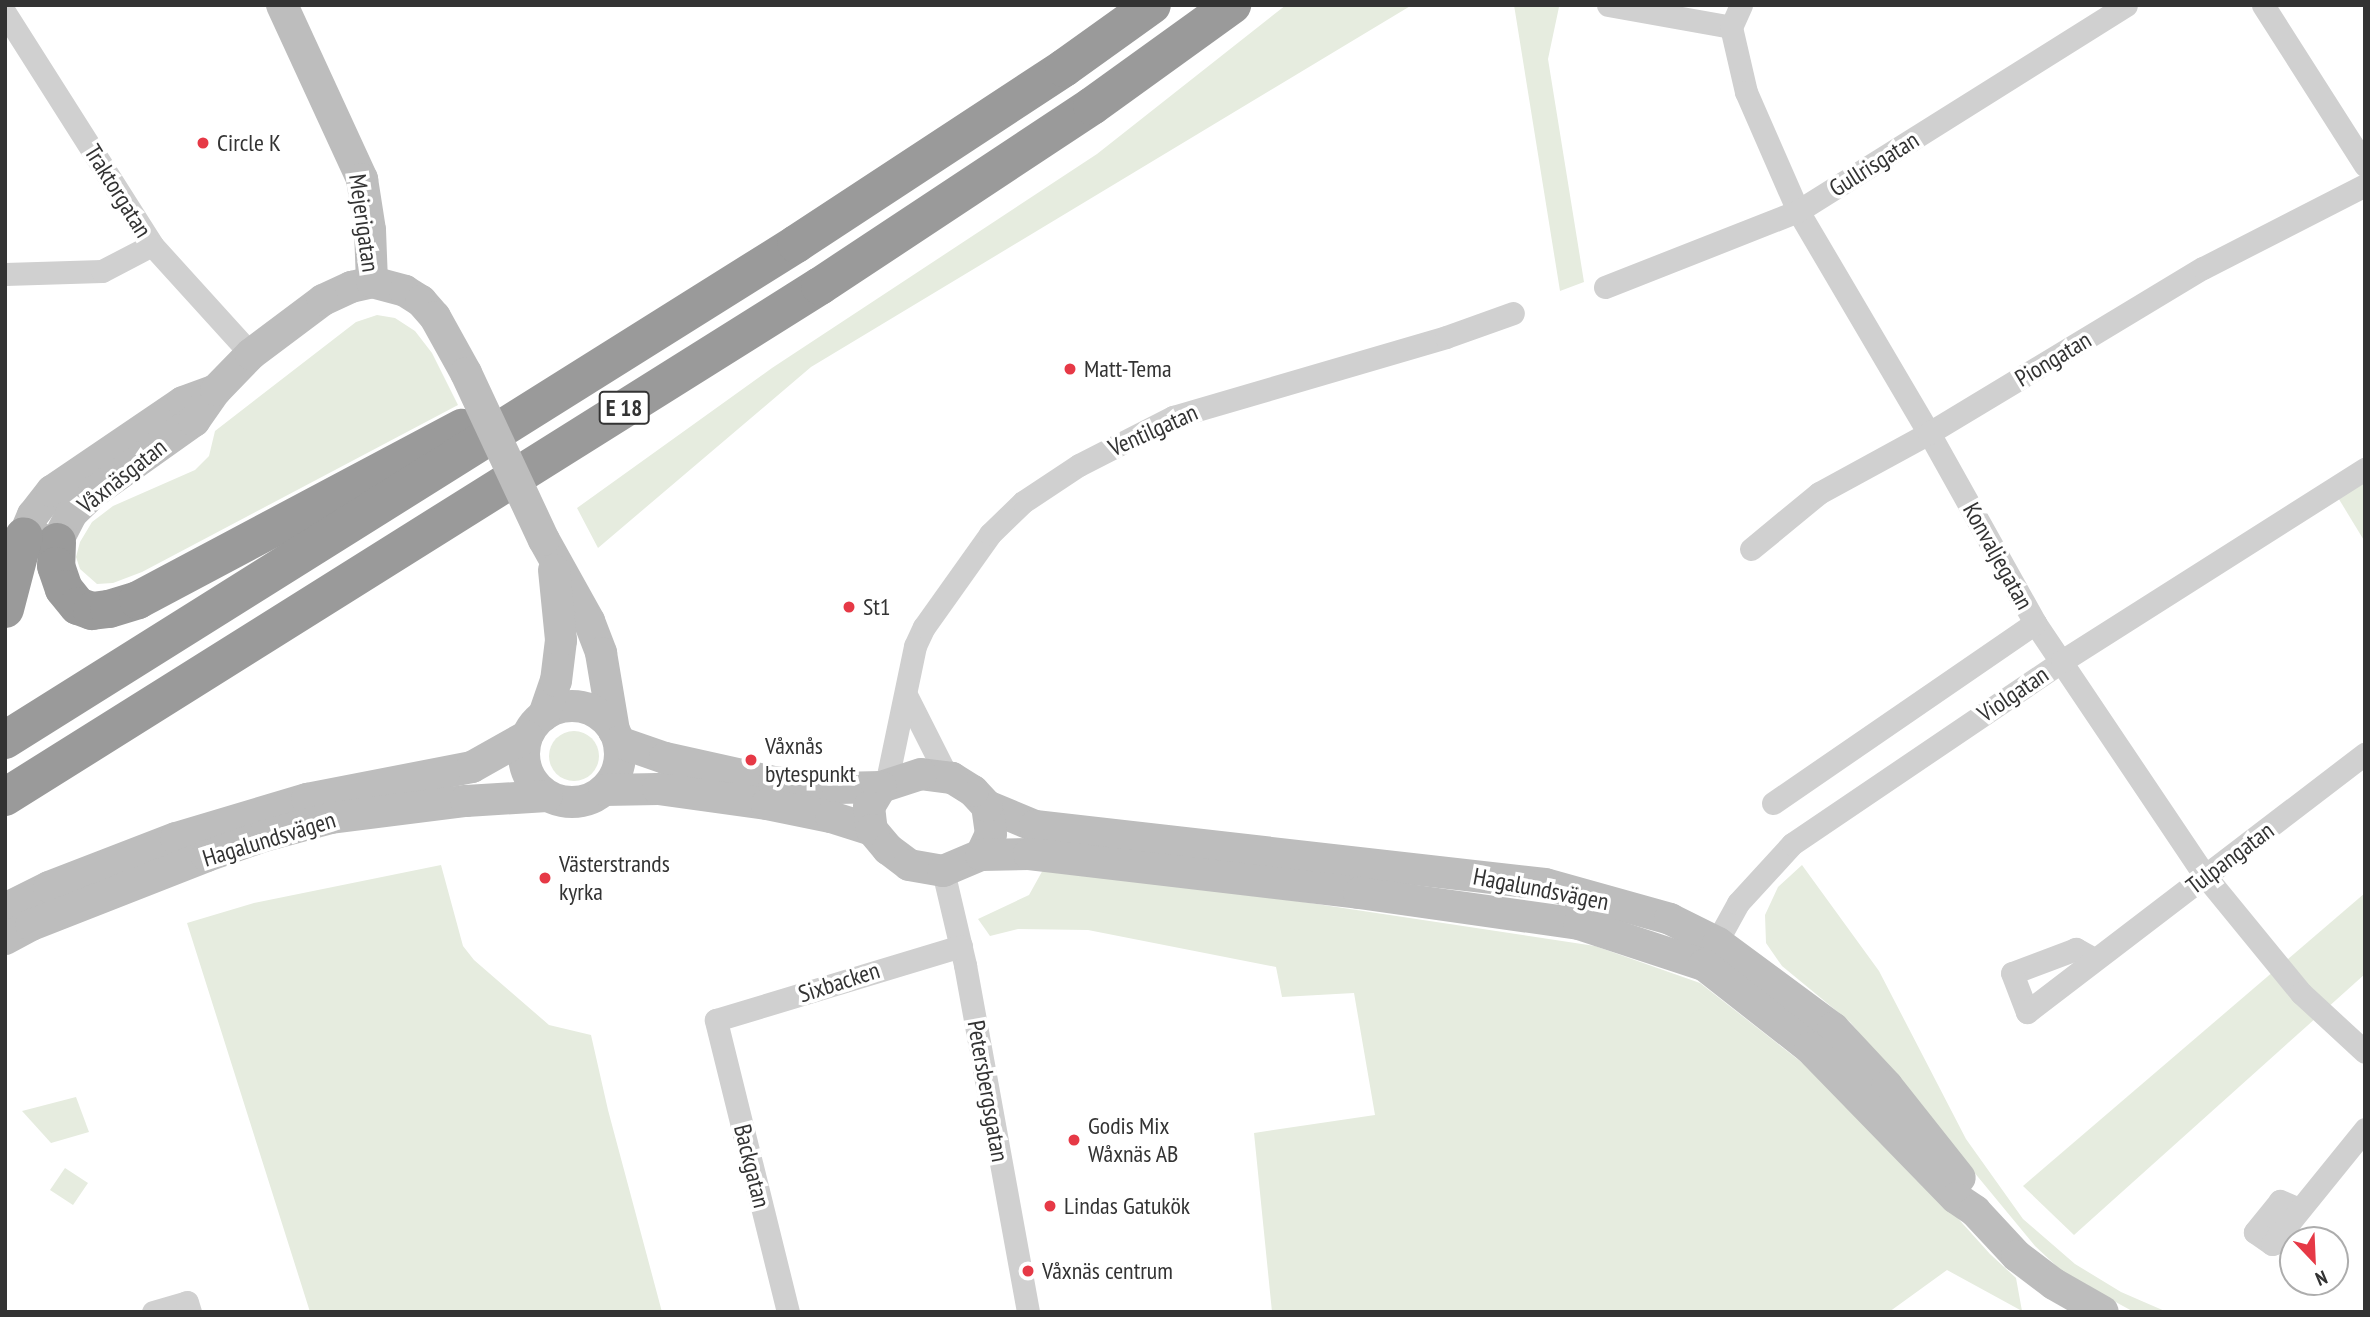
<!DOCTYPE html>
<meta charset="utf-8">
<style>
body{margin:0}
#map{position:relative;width:2370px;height:1317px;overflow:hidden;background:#fff;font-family:"PT Sans Narrow",sans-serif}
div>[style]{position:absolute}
.green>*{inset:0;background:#e6ecdf}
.round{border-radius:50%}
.street>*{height:23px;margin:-11.5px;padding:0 11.5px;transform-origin:11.5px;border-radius:11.5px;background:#d0d0d0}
.secondary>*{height:32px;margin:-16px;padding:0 16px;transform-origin:16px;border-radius:16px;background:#bdbdbd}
.secondary>.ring{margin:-16px;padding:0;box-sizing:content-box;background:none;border:32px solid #bdbdbd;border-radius:50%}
.highway>*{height:38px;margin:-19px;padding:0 19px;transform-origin:19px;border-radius:19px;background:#9a9a9a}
.secondary-bridge>*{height:32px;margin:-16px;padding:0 16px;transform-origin:16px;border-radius:16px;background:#bdbdbd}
.dots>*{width:19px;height:19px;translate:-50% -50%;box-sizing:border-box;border:4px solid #fff;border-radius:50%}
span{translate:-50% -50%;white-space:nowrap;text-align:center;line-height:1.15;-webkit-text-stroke:7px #fff;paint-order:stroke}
.shield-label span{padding:2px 5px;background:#fff;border:2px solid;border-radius:5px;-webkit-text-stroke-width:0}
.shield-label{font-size:23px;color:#333;font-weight:700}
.poi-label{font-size:24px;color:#333}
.left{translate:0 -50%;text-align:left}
.street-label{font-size:24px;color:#333}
.frame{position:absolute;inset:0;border:7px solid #333;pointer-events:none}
.north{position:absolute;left:2279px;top:1226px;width:70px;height:70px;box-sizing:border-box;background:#fff;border:2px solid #adadad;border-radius:50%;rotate:157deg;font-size:19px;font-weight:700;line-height:28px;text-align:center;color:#333}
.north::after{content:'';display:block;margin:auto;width:24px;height:32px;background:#e63946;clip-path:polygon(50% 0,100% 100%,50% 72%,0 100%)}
</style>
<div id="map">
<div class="green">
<div style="clip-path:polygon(1286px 5px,1412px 5px,811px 367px,598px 548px,577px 508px,772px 368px,1097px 154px)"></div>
<div style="clip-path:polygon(1514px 5px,1559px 7px,1548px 59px,1584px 282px,1560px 291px)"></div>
<div style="clip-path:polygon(377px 315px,395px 318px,415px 331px,432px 353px,458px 405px,142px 572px,113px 583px,97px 584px,80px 569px,76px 557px,80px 542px,92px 522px,113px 506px,195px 470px,209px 456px,215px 431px,356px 322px)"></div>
<div style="clip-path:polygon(2365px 480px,2365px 542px,2337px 496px)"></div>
<div class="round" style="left:549px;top:731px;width:50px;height:50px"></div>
<div style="clip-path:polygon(441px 865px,463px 946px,474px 960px,549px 1025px,591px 1035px,608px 1110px,662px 1312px,310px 1312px,187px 923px,254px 903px)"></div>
<div style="clip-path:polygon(1802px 865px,1879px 971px,1966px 1139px,2023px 1219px,2075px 1264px,2121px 1292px,2167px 1312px,2134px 1312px,2066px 1275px,2035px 1246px,1850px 1022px,1782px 966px,1766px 943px,1765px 915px,1778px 887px)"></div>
<div style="clip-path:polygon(1044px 868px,1171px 882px,1595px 946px,1700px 983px,1814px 1072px,1891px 1144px,1990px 1254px,2016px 1278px,2022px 1311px,1947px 1270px,1889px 1312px,1272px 1312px,1254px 1133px,1375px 1115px,1354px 993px,1282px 997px,1276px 967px,1088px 930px,1018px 929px,990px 936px,978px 919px,1029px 895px)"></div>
<div style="clip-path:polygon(2365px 893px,2365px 974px,2074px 1235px,2023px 1186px)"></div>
<div style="clip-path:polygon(76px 1097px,89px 1132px,51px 1143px,22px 1111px)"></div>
<div style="clip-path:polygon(65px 1168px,88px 1183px,73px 1205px,50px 1190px)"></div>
</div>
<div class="street">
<div style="left:1608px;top:5px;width:125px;rotate:10.1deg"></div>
<div style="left:1741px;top:5px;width:24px;rotate:114deg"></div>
<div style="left:1731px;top:27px;width:67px;rotate:77deg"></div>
<div style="left:1746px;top:92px;width:130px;rotate:66.4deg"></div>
<div style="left:1798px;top:211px;width:258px;rotate:59.5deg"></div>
<div style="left:1929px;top:433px;width:218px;rotate:60.8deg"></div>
<div style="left:2035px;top:623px;width:306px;rotate:56.1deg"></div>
<div style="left:2206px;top:877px;width:150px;rotate:50.7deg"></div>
<div style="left:2301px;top:993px;width:87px;rotate:42.7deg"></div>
<div style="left:2263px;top:5px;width:190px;rotate:57.5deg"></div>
<div style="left:5px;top:13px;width:275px;rotate:57.6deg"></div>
<div style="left:152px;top:245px;width:147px;rotate:47.8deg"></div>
<div style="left:5px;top:274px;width:97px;rotate:-1.8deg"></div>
<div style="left:102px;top:271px;width:56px;rotate:-27.5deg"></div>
<div style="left:1605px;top:287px;width:207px;rotate:-21.5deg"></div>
<div style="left:1798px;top:211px;width:387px;rotate:-32.1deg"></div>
<div style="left:1751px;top:549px;width:88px;rotate:-39.5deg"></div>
<div style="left:1819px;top:493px;width:125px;rotate:-28.6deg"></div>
<div style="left:1929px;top:433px;width:320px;rotate:-31.1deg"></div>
<div style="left:2203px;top:268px;width:182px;rotate:-27.1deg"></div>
<div style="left:906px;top:695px;width:93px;rotate:63.2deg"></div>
<div style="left:886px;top:785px;width:142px;rotate:-78.2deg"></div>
<div style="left:915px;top:646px;width:21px;rotate:-65deg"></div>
<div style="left:924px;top:627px;width:114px;rotate:-54.6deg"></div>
<div style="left:990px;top:534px;width:46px;rotate:-44.1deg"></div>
<div style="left:1023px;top:502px;width:67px;rotate:-33.5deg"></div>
<div style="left:1079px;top:465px;width:106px;rotate:-27.1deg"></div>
<div style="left:1173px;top:417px;width:284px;rotate:-16.3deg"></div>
<div style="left:1446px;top:337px;width:71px;rotate:-19.7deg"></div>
<div style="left:1773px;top:803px;width:318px;rotate:-34.5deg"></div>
<div style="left:943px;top:871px;width:97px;rotate:76.8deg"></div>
<div style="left:965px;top:965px;width:353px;rotate:79.7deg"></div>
<div style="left:1710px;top:954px;width:58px;rotate:-61.2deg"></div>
<div style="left:1738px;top:903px;width:80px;rotate:-47.5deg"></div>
<div style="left:1792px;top:844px;width:326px;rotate:-34.1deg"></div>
<div style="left:2062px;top:661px;width:359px;rotate:-32.4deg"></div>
<div style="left:2094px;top:959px;width:21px;rotate:-151deg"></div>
<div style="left:2076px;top:949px;width:68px;rotate:159.4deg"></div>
<div style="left:2012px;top:973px;width:42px;rotate:69deg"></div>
<div style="left:2027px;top:1012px;width:425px;rotate:-37.4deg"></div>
<div style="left:2299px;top:1209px;width:21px;rotate:-157deg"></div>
<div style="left:2280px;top:1201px;width:40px;rotate:129deg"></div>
<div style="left:2255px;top:1232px;width:21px;rotate:35deg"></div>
<div style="left:2272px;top:1244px;width:148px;rotate:-51deg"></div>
<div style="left:153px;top:1312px;width:35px;rotate:-16deg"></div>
<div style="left:187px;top:1302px;width:10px;rotate:73deg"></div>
<div style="left:788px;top:1312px;width:301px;rotate:-103.9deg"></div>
<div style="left:716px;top:1020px;width:256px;rotate:-16.8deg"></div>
</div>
<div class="secondary">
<div style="left:282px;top:5px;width:192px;rotate:65.3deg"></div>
<div style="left:362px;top:179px;width:52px;rotate:81.1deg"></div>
<div style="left:370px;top:230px;width:52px;rotate:87.8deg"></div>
<div style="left:24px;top:536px;width:23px;rotate:-67deg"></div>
<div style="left:33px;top:515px;width:31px;rotate:-52deg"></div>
<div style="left:52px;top:491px;width:158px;rotate:-34.2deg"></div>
<div style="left:183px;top:402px;width:35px;rotate:-20deg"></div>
<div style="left:34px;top:538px;width:23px;rotate:10deg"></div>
<div style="left:57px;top:542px;width:31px;rotate:-63deg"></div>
<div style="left:71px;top:514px;width:32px;rotate:-44deg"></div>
<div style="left:94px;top:492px;width:123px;rotate:-35.4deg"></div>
<div style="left:194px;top:421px;width:38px;rotate:-55deg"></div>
<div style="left:216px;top:390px;width:50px;rotate:-45.8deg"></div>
<div style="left:251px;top:354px;width:90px;rotate:-36.9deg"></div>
<div style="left:323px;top:300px;width:31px;rotate:-25deg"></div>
<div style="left:351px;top:287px;width:22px;rotate:-13deg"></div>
<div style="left:372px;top:282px;width:34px;rotate:15deg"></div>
<div style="left:405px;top:291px;width:19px;rotate:32deg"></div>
<div style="left:421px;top:301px;width:21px;rotate:49deg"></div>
<div style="left:435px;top:317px;width:64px;rotate:61deg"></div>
<div style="left:544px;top:540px;width:93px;rotate:60.9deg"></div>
<div style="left:589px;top:621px;width:34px;rotate:69deg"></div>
<div style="left:601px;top:653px;width:79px;rotate:80.5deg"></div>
<div class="ring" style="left:524px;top:706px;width:64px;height:64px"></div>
<div style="left:544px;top:715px;width:36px;rotate:-71deg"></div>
<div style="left:556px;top:681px;width:41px;rotate:-83deg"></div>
<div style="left:561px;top:640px;width:70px;rotate:-95.7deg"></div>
<div style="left:619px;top:742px;width:49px;rotate:19.2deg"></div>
<div style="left:665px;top:758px;width:112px;rotate:12.4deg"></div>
<div style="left:774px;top:782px;width:64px;rotate:5.4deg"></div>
<div style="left:838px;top:788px;width:43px;rotate:-1.3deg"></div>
<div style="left:604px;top:790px;width:54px;rotate:-1.1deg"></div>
<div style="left:658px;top:789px;width:110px;rotate:7.8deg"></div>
<div style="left:767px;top:804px;width:65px;rotate:11.5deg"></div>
<div style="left:831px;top:817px;width:43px;rotate:17.6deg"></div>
<div style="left:987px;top:806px;width:52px;rotate:22.6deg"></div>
<div style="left:1035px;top:826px;width:513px;rotate:6.49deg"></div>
<div style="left:1545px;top:884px;width:130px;rotate:15.6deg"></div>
<div style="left:1670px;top:919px;width:54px;rotate:26.6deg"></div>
<div style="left:1718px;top:943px;width:143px;rotate:36.5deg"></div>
<div style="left:1833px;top:1028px;width:79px;rotate:47deg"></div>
<div style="left:1887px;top:1086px;width:117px;rotate:51.6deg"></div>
<div style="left:981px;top:855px;width:23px;rotate:-65deg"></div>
<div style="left:991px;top:834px;width:28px;rotate:-98deg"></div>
<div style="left:987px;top:806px;width:21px;rotate:-133deg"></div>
<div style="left:973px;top:791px;width:25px;rotate:-148deg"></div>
<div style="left:952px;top:778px;width:31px;rotate:-173deg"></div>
<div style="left:921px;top:774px;width:42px;rotate:162deg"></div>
<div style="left:881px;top:787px;width:23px;rotate:121deg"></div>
<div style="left:869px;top:807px;width:23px;rotate:83deg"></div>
<div style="left:872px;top:830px;width:25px;rotate:50deg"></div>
<div style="left:888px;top:849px;width:26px;rotate:37deg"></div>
<div style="left:909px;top:865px;width:35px;rotate:10deg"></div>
<div style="left:943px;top:871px;width:41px;rotate:-22.8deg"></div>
<div style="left:981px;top:855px;width:48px;rotate:-1.2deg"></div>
<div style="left:1029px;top:854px;width:332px;rotate:6.7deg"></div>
<div style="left:1359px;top:893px;width:222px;rotate:8deg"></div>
<div style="left:1579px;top:924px;width:132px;rotate:18.2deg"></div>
<div style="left:1704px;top:965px;width:135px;rotate:38.1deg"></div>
<div style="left:1810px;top:1048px;width:209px;rotate:45.8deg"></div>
<div style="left:1956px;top:1198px;width:23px;rotate:34deg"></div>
<div style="left:1975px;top:1211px;width:62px;rotate:47deg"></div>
<div style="left:2017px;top:1256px;width:46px;rotate:37.1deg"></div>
<div style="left:2054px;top:1284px;width:56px;rotate:29.7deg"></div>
<div style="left:5px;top:909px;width:49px;rotate:-26.6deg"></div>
<div style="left:49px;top:887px;width:136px;rotate:-21.1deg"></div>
<div style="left:176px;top:838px;width:137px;rotate:-16.6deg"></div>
<div style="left:307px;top:799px;width:168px;rotate:-11deg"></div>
<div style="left:472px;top:767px;width:63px;rotate:-29.4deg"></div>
<div style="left:5px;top:939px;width:30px;rotate:-28deg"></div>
<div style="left:31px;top:925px;width:189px;rotate:-21.4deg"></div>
<div style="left:207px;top:856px;width:60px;rotate:-19.3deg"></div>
<div style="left:264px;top:836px;width:69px;rotate:-15deg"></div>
<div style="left:331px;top:818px;width:136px;rotate:-7.2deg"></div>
<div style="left:466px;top:801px;width:81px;rotate:-3.5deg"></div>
</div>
<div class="highway">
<div style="left:57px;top:542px;width:24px;rotate:92deg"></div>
<div style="left:56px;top:566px;width:24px;rotate:71deg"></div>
<div style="left:64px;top:589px;width:22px;rotate:51deg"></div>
<div style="left:78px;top:606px;width:15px;rotate:20deg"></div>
<div style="left:92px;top:611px;width:17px;rotate:-7deg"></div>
<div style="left:109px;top:609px;width:30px;rotate:-17deg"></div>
<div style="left:138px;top:600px;width:367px;rotate:-28deg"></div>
<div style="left:5px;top:609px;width:75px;rotate:-75.4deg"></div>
<div style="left:5px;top:740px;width:934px;rotate:-32.09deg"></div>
<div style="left:796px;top:244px;width:321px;rotate:-33.3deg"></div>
<div style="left:1064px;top:68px;width:108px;rotate:-35.6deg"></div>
<div style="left:5px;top:797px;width:962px;rotate:-32.09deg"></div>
<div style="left:820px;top:286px;width:326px;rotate:-33.5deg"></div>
<div style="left:1092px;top:106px;width:173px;rotate:-35.8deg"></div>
</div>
<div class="secondary-bridge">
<div style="left:466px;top:373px;width:184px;rotate:65deg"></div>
</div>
<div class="dots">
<div style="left:203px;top:143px;background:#e63946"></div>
<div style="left:1070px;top:369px;background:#e63946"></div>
<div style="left:849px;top:607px;background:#e63946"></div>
<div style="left:751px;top:760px;background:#e63946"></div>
<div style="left:545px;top:878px;background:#e63946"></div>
<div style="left:1074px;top:1140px;background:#e63946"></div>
<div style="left:1050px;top:1206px;background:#e63946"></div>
<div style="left:1028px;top:1271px;background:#e63946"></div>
</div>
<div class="shield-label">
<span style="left:624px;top:408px">E 18</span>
</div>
<div class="poi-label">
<span class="left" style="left:217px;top:143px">Circle K</span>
<span class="left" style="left:1084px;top:369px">Matt-Tema</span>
<span class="left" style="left:863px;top:607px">St1</span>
<span class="left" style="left:765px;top:760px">Våxnås<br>bytespunkt</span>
<span class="left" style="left:559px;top:878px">Västerstrands<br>kyrka</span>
<span class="left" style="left:1088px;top:1140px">Godis Mix<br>Wåxnäs AB</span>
<span class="left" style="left:1064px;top:1206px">Lindas Gatukök</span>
<span class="left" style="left:1042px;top:1271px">Våxnäs centrum</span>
</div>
<div class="street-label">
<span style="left:1874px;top:164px;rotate:-32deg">Gullrisgatan</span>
<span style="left:118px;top:191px;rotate:58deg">Traktorgatan</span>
<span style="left:364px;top:223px;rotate:82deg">Mejerigatan</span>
<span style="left:2053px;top:359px;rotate:-31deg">Piongatan</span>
<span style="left:1153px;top:430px;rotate:-24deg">Ventilgatan</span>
<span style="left:122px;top:476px;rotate:-38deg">Våxnäsgatan</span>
<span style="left:1998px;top:556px;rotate:61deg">Konvaljegatan</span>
<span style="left:2013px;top:694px;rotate:-34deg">Violgatan</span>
<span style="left:269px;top:839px;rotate:-17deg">Hagalundsvägen</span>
<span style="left:2230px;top:858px;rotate:-37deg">Tulpangatan</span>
<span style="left:1541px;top:889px;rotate:11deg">Hagalundsvägen</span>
<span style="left:839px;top:982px;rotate:-18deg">Sixbacken</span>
<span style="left:988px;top:1091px;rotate:80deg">Petersbergsgatan</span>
<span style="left:752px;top:1166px;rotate:76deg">Backgatan</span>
</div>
<div class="frame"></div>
<div class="north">N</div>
</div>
